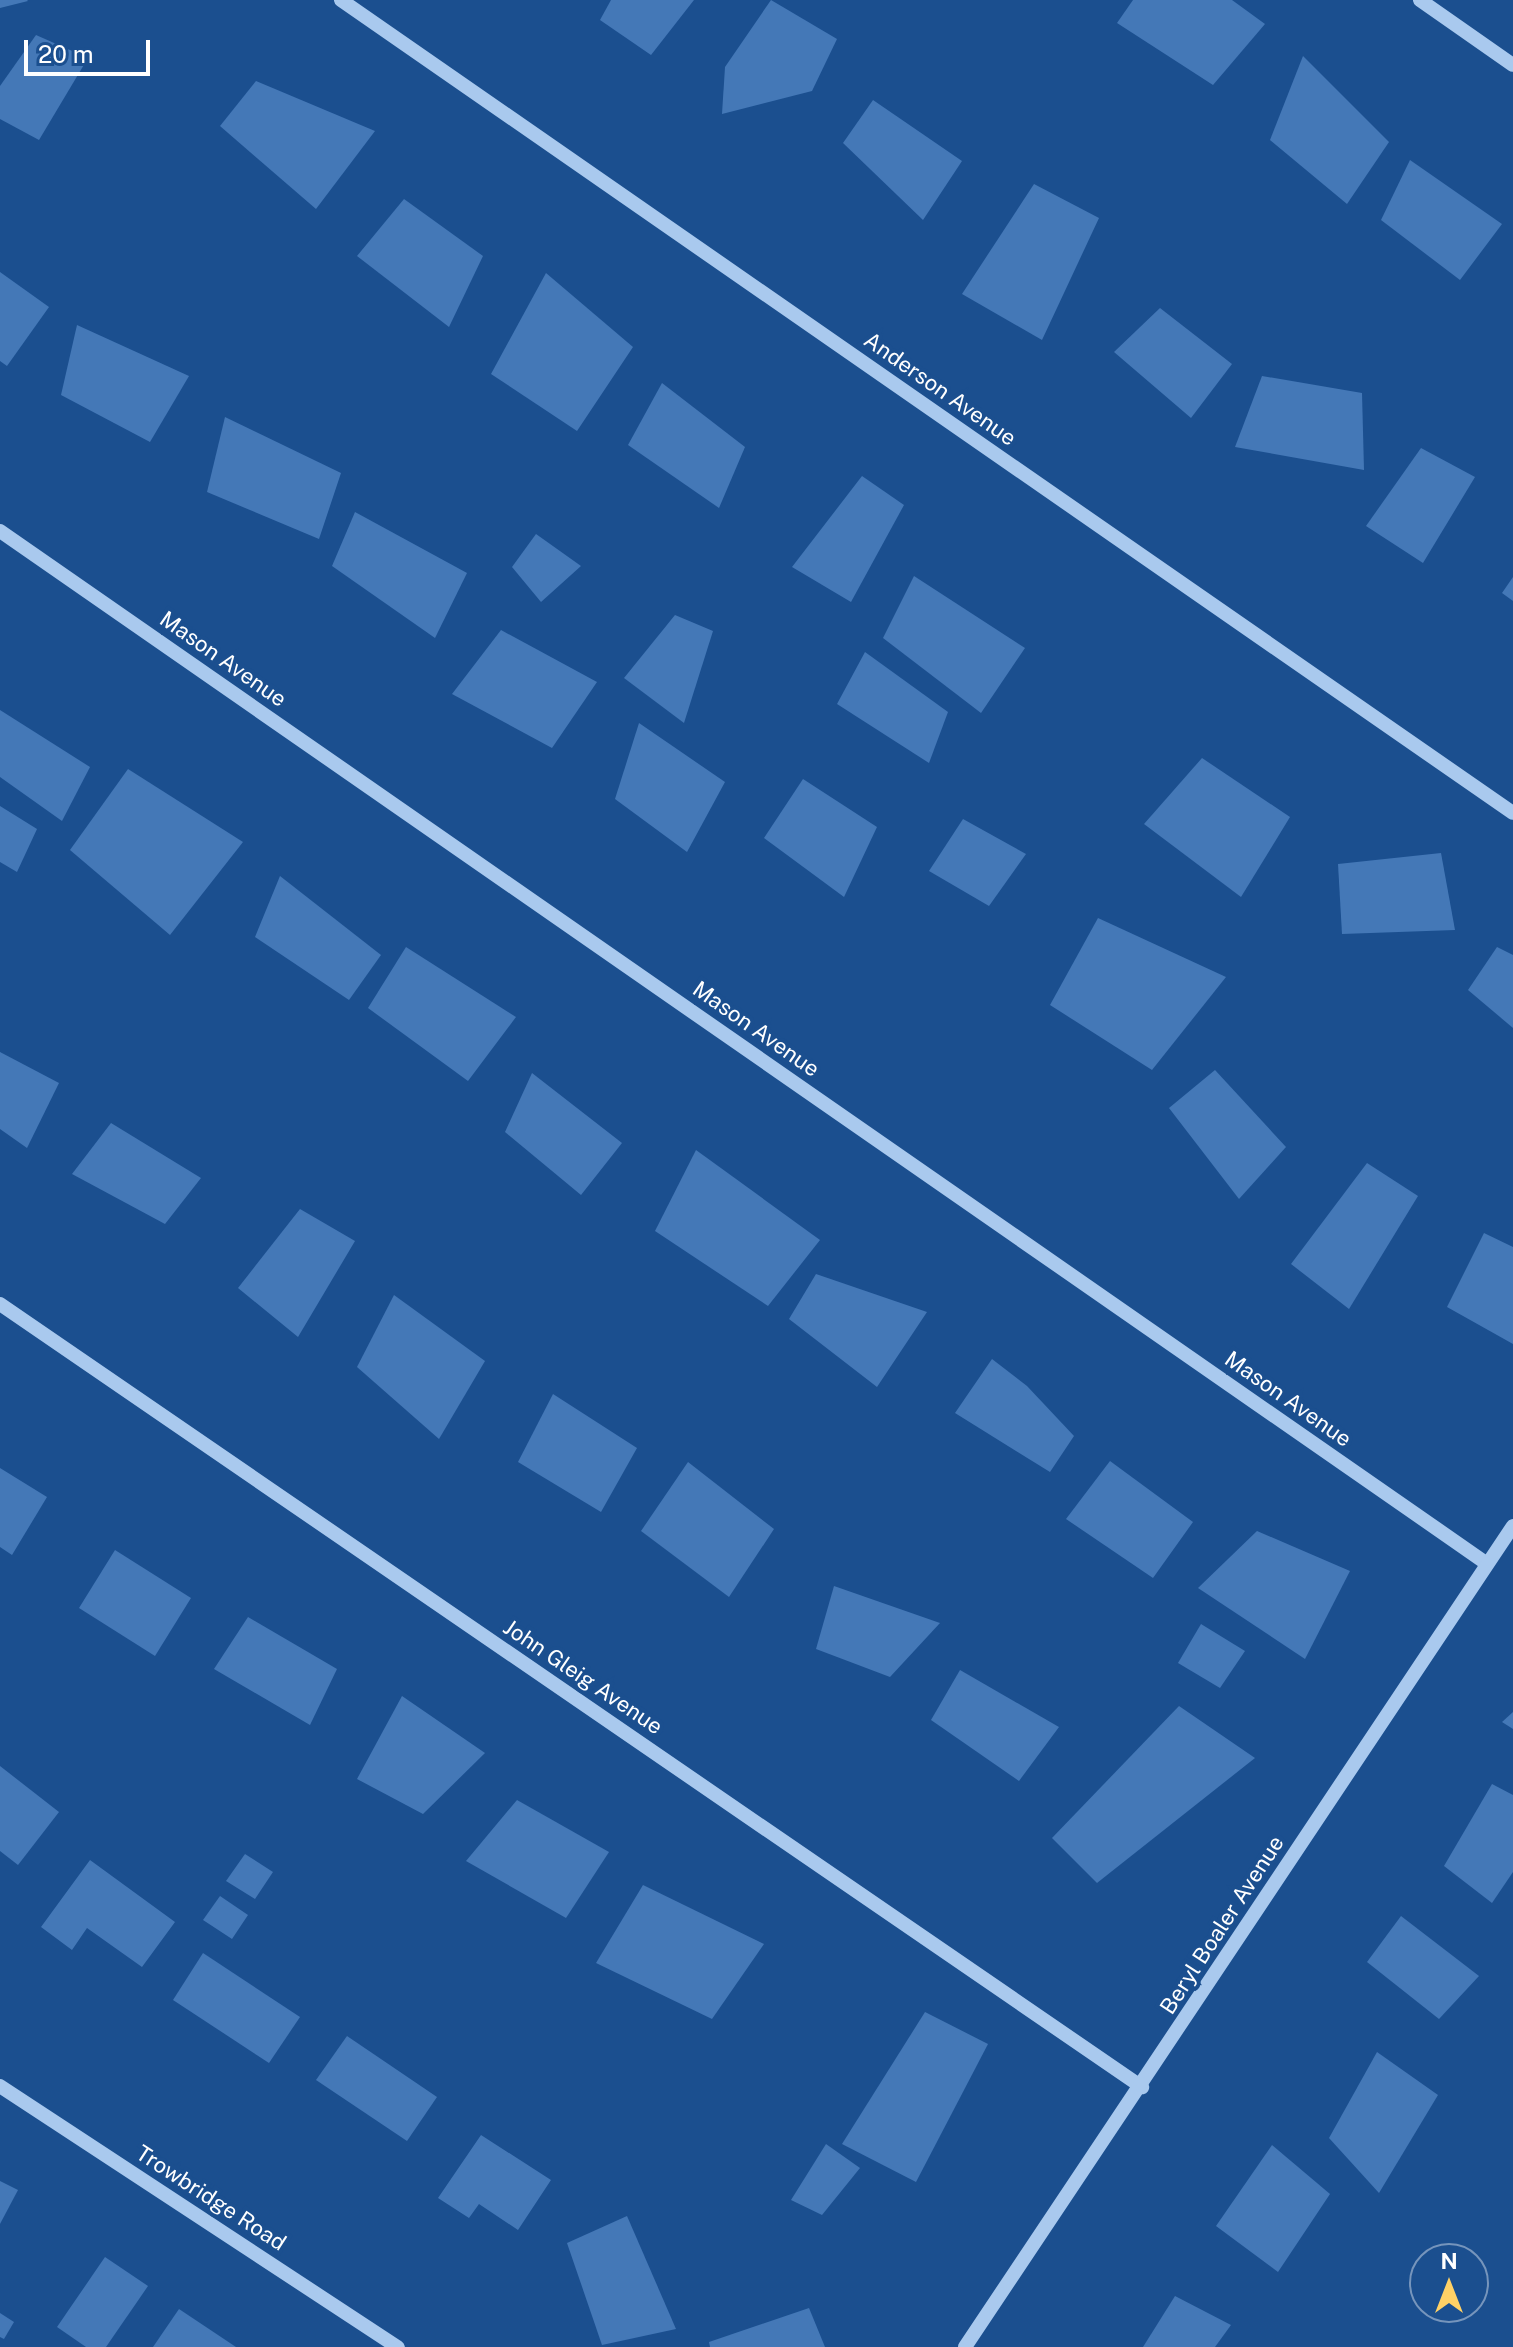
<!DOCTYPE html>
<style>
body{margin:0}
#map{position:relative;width:1513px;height:2347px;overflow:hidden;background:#1b4f8f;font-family:"Public Sans",sans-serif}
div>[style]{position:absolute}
.building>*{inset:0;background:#4478b7}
.minor>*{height:14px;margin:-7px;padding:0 7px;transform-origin:7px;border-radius:7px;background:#a9c9ee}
span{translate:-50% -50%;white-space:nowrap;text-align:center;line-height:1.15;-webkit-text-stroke:8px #1b4f8f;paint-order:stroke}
.street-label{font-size:22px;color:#fff}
.north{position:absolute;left:1409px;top:2243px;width:80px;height:80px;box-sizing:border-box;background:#1b4f8f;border:2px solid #7695bc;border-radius:50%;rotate:0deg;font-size:22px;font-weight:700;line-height:32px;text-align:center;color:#fff}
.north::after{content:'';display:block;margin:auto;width:28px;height:36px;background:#ffd166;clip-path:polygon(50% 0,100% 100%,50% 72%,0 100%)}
.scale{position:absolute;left:24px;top:40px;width:126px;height:36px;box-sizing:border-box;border:4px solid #fff;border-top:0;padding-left:10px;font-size:24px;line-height:28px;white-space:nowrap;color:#fff;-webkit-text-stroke:6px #1b4f8f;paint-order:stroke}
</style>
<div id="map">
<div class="building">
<div style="clip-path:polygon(0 0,27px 0,28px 1px,0 8px)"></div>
<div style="clip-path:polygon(611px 0,694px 0,651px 55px,600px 20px)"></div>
<div style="clip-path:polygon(771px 0,837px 39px,812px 91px,722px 114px,725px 67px)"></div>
<div style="clip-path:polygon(1133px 0,1232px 0,1265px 24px,1213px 85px,1117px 23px)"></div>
<div style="clip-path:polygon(36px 35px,88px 58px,39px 140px,0 119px,0 86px)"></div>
<div style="clip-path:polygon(1303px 56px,1389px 142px,1347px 204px,1270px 140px)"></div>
<div style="clip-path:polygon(256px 81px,375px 131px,316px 209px,220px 126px)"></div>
<div style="clip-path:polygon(873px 100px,962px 161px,923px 220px,843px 143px)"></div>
<div style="clip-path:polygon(1410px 160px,1502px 224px,1460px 280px,1381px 220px)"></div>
<div style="clip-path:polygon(1034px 184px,1099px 218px,1042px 340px,962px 294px)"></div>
<div style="clip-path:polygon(404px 199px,483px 256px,449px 327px,357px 256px)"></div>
<div style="clip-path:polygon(0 272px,49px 307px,7px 366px,0 361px)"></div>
<div style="clip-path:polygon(546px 273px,633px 347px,577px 431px,491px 374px)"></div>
<div style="clip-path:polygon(1160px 308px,1232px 364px,1191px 418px,1114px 352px)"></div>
<div style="clip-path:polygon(77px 325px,189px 376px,150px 442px,61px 395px)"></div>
<div style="clip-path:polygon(1262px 376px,1362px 393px,1364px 470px,1235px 447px)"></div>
<div style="clip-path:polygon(662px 383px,745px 447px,719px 508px,628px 445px)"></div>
<div style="clip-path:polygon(225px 417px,341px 473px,319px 539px,207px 492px)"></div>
<div style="clip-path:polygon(1421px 448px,1475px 477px,1423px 563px,1366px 526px)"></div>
<div style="clip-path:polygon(862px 476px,904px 505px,851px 602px,792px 567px)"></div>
<div style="clip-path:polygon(355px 512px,467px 573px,435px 638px,332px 566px)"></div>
<div style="clip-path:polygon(536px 534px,581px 566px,541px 602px,512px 567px)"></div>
<div style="clip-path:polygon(914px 576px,1025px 648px,981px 713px,883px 638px)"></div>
<div style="clip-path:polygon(1513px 577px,1513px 601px,1502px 593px)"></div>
<div style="clip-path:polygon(675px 615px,713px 631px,684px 723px,624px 678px)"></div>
<div style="clip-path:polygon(501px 630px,597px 682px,552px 748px,452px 694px)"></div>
<div style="clip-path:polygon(865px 652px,948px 712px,929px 763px,837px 704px)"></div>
<div style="clip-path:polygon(0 710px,90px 767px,62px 821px,0 777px)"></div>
<div style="clip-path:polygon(639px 723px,725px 782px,687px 852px,615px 799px)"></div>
<div style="clip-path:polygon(1202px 758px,1290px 817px,1241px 897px,1144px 824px)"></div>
<div style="clip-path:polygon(128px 769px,243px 842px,170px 935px,70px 850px)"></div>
<div style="clip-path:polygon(803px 779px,877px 827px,844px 897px,764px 838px)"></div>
<div style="clip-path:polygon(0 806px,37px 829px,17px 872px,0 862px)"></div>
<div style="clip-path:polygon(963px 819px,1026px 854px,989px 906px,929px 871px)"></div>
<div style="clip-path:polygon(1441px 853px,1455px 930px,1342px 934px,1338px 864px)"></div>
<div style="clip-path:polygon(280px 876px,381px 955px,349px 1000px,255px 937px)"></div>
<div style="clip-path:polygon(1098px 918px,1226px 977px,1152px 1070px,1050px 1005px)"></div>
<div style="clip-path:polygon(406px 947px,516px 1017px,468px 1081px,368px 1008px)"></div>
<div style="clip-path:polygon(1497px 947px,1513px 955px,1513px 1028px,1468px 990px)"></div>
<div style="clip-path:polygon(0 1052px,59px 1083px,27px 1148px,0 1129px)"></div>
<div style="clip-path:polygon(1215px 1070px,1286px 1147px,1239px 1199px,1169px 1108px)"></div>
<div style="clip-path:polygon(532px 1073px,622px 1143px,581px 1195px,505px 1132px)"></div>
<div style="clip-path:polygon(111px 1123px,201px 1178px,165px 1224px,72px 1174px)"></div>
<div style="clip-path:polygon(696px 1150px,820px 1240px,768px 1306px,655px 1231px)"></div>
<div style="clip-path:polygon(1367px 1163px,1418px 1196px,1349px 1309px,1291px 1264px)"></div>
<div style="clip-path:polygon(300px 1209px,355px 1241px,298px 1337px,238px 1288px)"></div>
<div style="clip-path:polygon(1484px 1233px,1513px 1247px,1513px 1344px,1447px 1307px)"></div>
<div style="clip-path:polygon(816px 1274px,927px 1312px,877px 1387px,789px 1319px)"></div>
<div style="clip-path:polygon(394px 1295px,485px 1361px,439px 1439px,357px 1367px)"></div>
<div style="clip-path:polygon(992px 1359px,1027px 1386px,1074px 1436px,1050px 1472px,955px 1413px)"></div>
<div style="clip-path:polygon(553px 1394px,637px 1448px,601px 1512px,518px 1462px)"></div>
<div style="clip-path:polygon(1110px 1461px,1193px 1522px,1153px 1578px,1066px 1519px)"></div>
<div style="clip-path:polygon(688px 1462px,774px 1529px,729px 1597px,641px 1531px)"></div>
<div style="clip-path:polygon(0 1468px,47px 1497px,12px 1555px,0 1547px)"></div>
<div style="clip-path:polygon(1257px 1531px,1350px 1571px,1305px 1659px,1198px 1588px)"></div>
<div style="clip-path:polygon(115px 1550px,191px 1598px,155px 1656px,79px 1608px)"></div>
<div style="clip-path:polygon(834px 1586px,940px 1623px,890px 1677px,816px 1649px)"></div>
<div style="clip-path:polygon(248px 1617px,337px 1669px,310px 1725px,214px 1669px)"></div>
<div style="clip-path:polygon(1201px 1624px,1245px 1651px,1220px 1688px,1178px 1663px)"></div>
<div style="clip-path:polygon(960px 1670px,1059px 1727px,1019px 1781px,931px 1720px)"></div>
<div style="clip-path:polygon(402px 1696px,485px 1753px,423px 1814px,357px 1779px)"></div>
<div style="clip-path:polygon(1179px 1706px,1255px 1758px,1097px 1883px,1052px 1838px)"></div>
<div style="clip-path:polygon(1513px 1712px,1513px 1729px,1502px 1722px)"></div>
<div style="clip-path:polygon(0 1766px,59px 1812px,18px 1865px,0 1851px)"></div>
<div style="clip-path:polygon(1492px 1784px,1513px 1795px,1513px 1872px,1492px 1903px,1444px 1866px)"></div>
<div style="clip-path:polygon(517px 1800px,609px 1852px,566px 1918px,466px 1861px)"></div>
<div style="clip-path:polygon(245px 1854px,273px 1872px,255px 1899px,226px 1881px)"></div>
<div style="clip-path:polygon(90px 1860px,175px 1922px,142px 1967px,87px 1928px,72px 1950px,41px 1927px)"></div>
<div style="clip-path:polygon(643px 1885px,764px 1944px,712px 2019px,596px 1963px)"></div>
<div style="clip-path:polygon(220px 1896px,248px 1915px,232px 1939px,203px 1920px)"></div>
<div style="clip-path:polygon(1401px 1916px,1479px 1976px,1439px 2019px,1367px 1962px)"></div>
<div style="clip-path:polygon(203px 1953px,300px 2017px,269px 2063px,173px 2000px)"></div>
<div style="clip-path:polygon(925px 2012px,988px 2044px,916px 2182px,842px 2144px)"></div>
<div style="clip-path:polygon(347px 2036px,437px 2097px,407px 2141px,316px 2080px)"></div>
<div style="clip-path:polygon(1377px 2052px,1438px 2095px,1379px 2193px,1329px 2138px)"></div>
<div style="clip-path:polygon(481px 2135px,551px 2180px,518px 2230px,479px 2204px,469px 2218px,438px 2198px)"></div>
<div style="clip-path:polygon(826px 2144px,860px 2168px,822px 2215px,791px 2200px)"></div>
<div style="clip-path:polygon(1272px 2145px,1330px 2194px,1278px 2272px,1216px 2226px)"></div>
<div style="clip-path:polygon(0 2181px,18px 2190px,0 2224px)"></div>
<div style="clip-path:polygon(627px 2216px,676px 2329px,602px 2345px,567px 2243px)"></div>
<div style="clip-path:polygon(105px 2257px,148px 2286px,106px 2347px,86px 2347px,57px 2327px)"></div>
<div style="clip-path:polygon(1175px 2296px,1231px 2325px,1215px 2347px,1143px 2347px)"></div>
<div style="clip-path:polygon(809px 2308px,825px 2347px,710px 2347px,709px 2342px)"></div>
<div style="clip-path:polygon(179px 2309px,236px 2347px,153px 2347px)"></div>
<div style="clip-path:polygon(0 2313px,14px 2322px,4px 2339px,0 2337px)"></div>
</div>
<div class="minor">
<div style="left:341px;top:0;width:1426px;rotate:34.75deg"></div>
<div style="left:1420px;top:0;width:113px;rotate:35deg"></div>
<div style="left:0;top:531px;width:1809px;rotate:34.78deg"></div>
<div style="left:0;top:1304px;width:1385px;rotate:34.44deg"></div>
<div style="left:0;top:2086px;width:476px;rotate:33.3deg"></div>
<div style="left:965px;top:2347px;width:987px;rotate:-56.28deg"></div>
</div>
<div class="street-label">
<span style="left:940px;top:389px;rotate:35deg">Anderson Avenue</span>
<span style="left:223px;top:659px;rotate:35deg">Mason Avenue</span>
<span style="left:756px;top:1029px;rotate:35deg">Mason Avenue</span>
<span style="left:1288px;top:1399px;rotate:35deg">Mason Avenue</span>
<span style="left:583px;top:1677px;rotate:34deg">John Gleig Avenue</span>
<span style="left:1222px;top:1925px;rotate:-57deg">Beryl Boaler Avenue</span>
<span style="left:211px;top:2198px;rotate:33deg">Trowbridge Road</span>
</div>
<div class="north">N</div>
<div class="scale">20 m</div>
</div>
